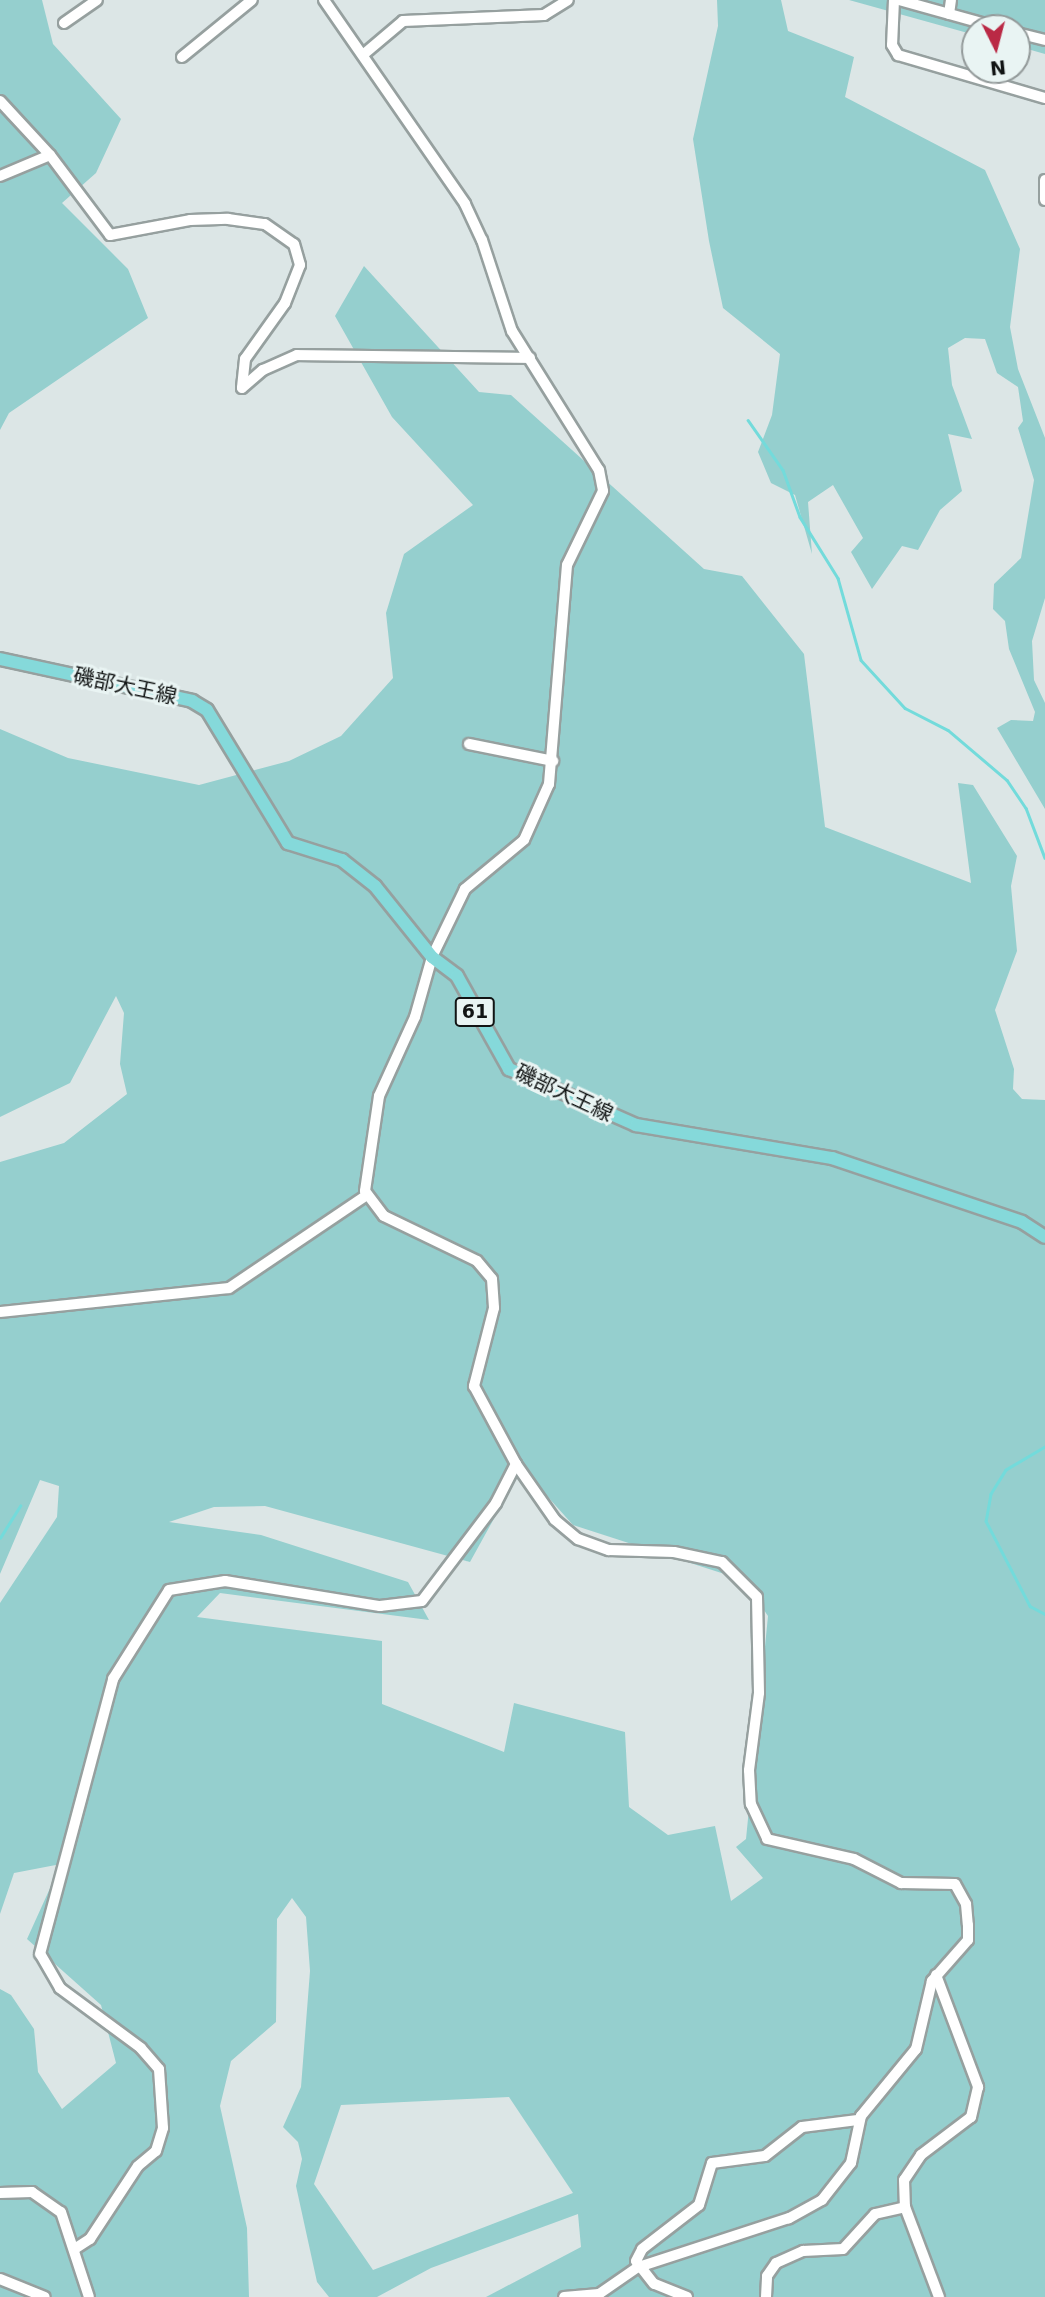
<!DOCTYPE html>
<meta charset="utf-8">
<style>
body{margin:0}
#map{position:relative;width:1045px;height:2297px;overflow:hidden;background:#dce6e6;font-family:"DejaVu Sans","Noto Sans JP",sans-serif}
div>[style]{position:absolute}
.green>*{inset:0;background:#95cfce}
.stream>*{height:2.5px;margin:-1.25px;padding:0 1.25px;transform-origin:1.25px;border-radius:1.25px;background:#73dbdb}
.roads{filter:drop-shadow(2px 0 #96a09f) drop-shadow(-2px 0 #96a09f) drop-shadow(0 2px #96a09f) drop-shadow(0 -2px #96a09f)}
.minor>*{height:10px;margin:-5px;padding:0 5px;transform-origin:5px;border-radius:5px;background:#fff}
.major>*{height:12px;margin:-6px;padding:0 6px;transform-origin:6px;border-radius:6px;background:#85d9da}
span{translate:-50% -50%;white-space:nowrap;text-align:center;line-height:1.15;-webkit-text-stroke:6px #e9f4f3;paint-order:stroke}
.shield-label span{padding:2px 5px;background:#e9f4f3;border:2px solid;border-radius:5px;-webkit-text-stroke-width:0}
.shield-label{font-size:19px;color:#111414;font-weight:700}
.street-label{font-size:21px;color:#111414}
.north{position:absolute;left:961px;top:14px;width:70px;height:70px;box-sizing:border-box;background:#e9f4f3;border:2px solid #939a9a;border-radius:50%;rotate:174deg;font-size:19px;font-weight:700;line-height:28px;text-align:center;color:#111414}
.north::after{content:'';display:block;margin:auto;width:24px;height:32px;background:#ba2945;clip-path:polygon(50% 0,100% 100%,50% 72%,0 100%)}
</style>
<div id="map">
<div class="green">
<div style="clip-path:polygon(0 0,42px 0,53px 44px,121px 119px,96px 173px,62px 203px,128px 269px,148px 318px,9px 413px,0 430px)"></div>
<div style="clip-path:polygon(717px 0,781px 0,788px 31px,854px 57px,845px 97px,985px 170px,1020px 249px,1010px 327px,1018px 369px,1045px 438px,1045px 598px,1032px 641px,1034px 680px,1045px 703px,1045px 809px,997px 728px,1011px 720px,1033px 721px,1035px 712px,1009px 649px,1005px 621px,993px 609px,994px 584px,1021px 558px,1034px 480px,1018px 428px,1023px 421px,1018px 387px,997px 373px,985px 339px,965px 338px,948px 348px,952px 385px,972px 439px,948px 434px,962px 491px,940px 510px,918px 550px,902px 546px,872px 589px,851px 552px,863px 538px,833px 485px,808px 502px,812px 554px,795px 495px,771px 483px,758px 452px,772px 415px,780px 354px,723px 308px,709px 241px,693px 139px,718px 26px)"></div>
<div style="clip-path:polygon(849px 0,1045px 0,1045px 54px,1017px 46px,1017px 28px,975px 28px,975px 35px)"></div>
<div style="clip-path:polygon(evenodd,364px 266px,479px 392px,511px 395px,704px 569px,742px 576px,804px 654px,825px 827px,971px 883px,958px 783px,973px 785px,1017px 856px,1011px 886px,1017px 951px,995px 1010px,1014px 1069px,1013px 1089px,1022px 1099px,1045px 1100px,1045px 2297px,486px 2297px,581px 2247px,578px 2214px,431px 2268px,377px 2297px,329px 2297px,317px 2282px,296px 2186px,302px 2159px,298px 2142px,283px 2127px,301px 2087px,310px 1971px,306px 1917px,292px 1898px,277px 1919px,276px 2022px,231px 2061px,220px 2106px,247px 2228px,249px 2297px,0 2297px,0 1989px,11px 1995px,34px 2029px,38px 2072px,62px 2109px,116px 2063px,101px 2005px,27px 1939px,61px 1864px,14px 1873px,0 1914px,0 1603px,57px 1517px,59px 1486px,40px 1480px,0 1574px,0 1162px,64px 1143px,127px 1094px,120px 1064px,124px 1013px,116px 996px,70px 1083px,0 1117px,0 729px,68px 758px,199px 785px,289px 761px,341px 736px,393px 678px,386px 613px,404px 554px,473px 505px,392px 417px,335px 316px,364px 266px,522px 1468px,573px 1525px,743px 1580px,768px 1616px,746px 1839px,736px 1847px,763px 1878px,731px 1901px,715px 1826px,668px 1835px,629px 1807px,625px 1732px,514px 1703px,504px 1752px,382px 1704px,382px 1641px,197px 1617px,220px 1593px,429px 1620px,408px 1582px,261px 1535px,169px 1522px,214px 1507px,265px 1506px,470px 1562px,522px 1468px,364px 266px,509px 2097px,573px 2193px,373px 2270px,314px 2184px,341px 2105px,509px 2097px)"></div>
</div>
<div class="stream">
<div style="left:748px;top:420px;width:61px;rotate:55deg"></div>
<div style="left:783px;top:470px;width:50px;rotate:70.1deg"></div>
<div style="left:800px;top:517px;width:72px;rotate:58.1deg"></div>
<div style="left:838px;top:578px;width:85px;rotate:74.3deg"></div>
<div style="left:861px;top:660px;width:65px;rotate:47.5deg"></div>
<div style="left:905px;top:708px;width:48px;rotate:27.1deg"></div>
<div style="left:948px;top:730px;width:77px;rotate:40.3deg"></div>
<div style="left:1007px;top:780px;width:34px;rotate:56deg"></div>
<div style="left:1026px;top:808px;width:53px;rotate:69.2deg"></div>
<div style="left:1045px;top:1447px;width:45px;rotate:149.5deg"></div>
<div style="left:1006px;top:1470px;width:28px;rotate:122deg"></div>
<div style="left:991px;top:1494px;width:27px;rotate:100deg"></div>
<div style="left:986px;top:1521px;width:96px;rotate:62.6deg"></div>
<div style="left:1030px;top:1606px;width:17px;rotate:28deg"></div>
<div style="left:0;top:1538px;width:38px;rotate:-58deg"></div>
</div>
<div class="roads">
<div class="minor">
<div style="left:324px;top:0;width:248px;rotate:55.3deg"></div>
<div style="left:465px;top:204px;width:40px;rotate:65deg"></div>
<div style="left:482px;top:240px;width:96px;rotate:71.8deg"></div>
<div style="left:512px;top:331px;width:164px;rotate:58deg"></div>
<div style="left:599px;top:470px;width:21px;rotate:79deg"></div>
<div style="left:603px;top:491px;width:82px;rotate:115.9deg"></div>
<div style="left:567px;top:565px;width:220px;rotate:94.7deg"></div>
<div style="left:549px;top:784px;width:61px;rotate:114.1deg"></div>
<div style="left:524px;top:840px;width:77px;rotate:140.3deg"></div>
<div style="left:465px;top:889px;width:76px;rotate:115.9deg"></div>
<div style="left:432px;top:957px;width:62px;rotate:105.8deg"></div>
<div style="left:415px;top:1017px;width:87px;rotate:114.5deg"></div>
<div style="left:379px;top:1096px;width:96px;rotate:98.4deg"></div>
<div style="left:365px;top:1191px;width:31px;rotate:53deg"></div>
<div style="left:384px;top:1216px;width:103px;rotate:25.8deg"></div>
<div style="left:477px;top:1261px;width:23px;rotate:50deg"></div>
<div style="left:492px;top:1279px;width:29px;rotate:86deg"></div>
<div style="left:494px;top:1308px;width:81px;rotate:104.4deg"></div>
<div style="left:474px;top:1386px;width:89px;rotate:61.7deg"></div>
<div style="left:516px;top:1464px;width:68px;rotate:55.1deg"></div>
<div style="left:555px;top:1520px;width:30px;rotate:40deg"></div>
<div style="left:578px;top:1539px;width:33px;rotate:20deg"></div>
<div style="left:609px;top:1550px;width:65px;rotate:1.8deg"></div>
<div style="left:674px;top:1552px;width:49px;rotate:11.8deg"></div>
<div style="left:722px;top:1562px;width:49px;rotate:45deg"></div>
<div style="left:757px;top:1597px;width:96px;rotate:88.8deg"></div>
<div style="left:759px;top:1693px;width:78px;rotate:97.4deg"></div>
<div style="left:749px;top:1770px;width:34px;rotate:87deg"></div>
<div style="left:751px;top:1804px;width:38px;rotate:65deg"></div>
<div style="left:767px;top:1839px;width:89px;rotate:12.9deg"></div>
<div style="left:854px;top:1859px;width:53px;rotate:27.1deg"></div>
<div style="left:901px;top:1883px;width:54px;rotate:1.1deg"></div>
<div style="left:955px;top:1884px;width:23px;rotate:61deg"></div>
<div style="left:966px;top:1904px;width:21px;rotate:85deg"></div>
<div style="left:968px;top:1925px;width:15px;rotate:90deg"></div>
<div style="left:968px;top:1940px;width:55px;rotate:131.3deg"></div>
<div style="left:932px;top:1981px;width:70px;rotate:103.2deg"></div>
<div style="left:916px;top:2049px;width:87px;rotate:129.4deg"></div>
<div style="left:861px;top:2116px;width:48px;rotate:102deg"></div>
<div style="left:851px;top:2163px;width:47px;rotate:128.1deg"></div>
<div style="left:822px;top:2200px;width:38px;rotate:151deg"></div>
<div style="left:789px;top:2218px;width:159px;rotate:162deg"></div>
<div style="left:638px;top:2267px;width:47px;rotate:145.3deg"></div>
<div style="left:599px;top:2294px;width:35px;rotate:175deg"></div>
<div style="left:894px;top:0;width:45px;rotate:92.5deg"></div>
<div style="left:892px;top:45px;width:12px;rotate:59deg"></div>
<div style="left:898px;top:55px;width:153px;rotate:16.3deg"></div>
<div style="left:899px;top:0;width:105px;rotate:15.5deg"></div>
<div style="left:949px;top:14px;width:14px;rotate:-82deg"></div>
<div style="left:64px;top:23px;width:40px;rotate:-34.9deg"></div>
<div style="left:1017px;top:33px;width:29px;rotate:14deg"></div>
<div style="left:364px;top:54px;width:51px;rotate:-40.2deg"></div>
<div style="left:403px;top:21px;width:141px;rotate:-2.4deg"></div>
<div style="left:544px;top:15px;width:28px;rotate:-32deg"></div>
<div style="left:182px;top:57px;width:90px;rotate:-39.2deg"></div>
<div style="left:0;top:101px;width:74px;rotate:47.2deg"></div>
<div style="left:50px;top:155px;width:100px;rotate:53.1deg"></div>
<div style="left:110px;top:235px;width:81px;rotate:-10.6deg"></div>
<div style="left:190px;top:220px;width:38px;rotate:-2deg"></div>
<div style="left:228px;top:219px;width:37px;rotate:8deg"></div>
<div style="left:265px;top:224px;width:35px;rotate:35deg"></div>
<div style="left:294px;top:244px;width:22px;rotate:74deg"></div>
<div style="left:300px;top:265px;width:41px;rotate:111.5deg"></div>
<div style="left:285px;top:303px;width:69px;rotate:125.5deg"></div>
<div style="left:245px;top:359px;width:29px;rotate:96deg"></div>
<div style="left:242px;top:388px;width:28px;rotate:-41deg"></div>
<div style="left:263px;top:370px;width:37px;rotate:-24deg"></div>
<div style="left:297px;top:355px;width:233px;rotate:0.7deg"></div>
<div style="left:0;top:176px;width:54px;rotate:-22.8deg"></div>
<div style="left:1045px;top:180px;width:20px;rotate:90deg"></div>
<div style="left:469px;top:744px;width:86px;rotate:11.4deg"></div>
<div style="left:0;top:1312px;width:230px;rotate:-6deg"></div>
<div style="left:229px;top:1288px;width:166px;rotate:-34deg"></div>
<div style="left:936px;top:1975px;width:120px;rotate:69.4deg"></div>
<div style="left:978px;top:2087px;width:31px;rotate:103deg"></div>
<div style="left:971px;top:2117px;width:63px;rotate:142.8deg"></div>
<div style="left:921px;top:2155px;width:30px;rotate:124deg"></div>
<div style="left:904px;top:2180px;width:27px;rotate:88deg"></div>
<div style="left:905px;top:2207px;width:96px;rotate:69.3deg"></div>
<div style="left:0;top:2193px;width:32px;rotate:-2deg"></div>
<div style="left:32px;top:2192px;width:35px;rotate:35deg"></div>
<div style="left:61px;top:2212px;width:89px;rotate:71.8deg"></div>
<div style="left:76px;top:2248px;width:17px;rotate:-33deg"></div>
<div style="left:90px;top:2239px;width:87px;rotate:-56.7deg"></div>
<div style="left:138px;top:2166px;width:23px;rotate:-40deg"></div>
<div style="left:156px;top:2151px;width:24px;rotate:-73deg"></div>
<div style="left:163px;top:2128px;width:59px;rotate:-93.9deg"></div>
<div style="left:159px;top:2069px;width:28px;rotate:-131deg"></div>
<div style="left:141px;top:2048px;width:101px;rotate:-143.5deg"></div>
<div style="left:60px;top:1988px;width:39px;rotate:-120deg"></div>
<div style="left:40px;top:1954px;width:285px;rotate:-75.1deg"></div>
<div style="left:113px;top:1679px;width:105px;rotate:-57.8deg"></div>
<div style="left:169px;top:1590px;width:57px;rotate:-9.1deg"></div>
<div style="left:225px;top:1581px;width:157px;rotate:9.2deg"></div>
<div style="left:380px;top:1606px;width:42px;rotate:-6.8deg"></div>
<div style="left:422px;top:1601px;width:123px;rotate:-52.9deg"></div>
<div style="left:496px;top:1503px;width:44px;rotate:-62.9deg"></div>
<div style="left:0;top:2279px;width:48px;rotate:21.8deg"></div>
<div style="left:687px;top:2297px;width:35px;rotate:-158deg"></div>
<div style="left:654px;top:2284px;width:29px;rotate:-128deg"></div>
<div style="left:636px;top:2261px;width:13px;rotate:-63deg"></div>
<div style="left:642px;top:2249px;width:72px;rotate:-37.7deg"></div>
<div style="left:699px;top:2205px;width:44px;rotate:-72.8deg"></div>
<div style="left:712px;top:2163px;width:53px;rotate:-7.5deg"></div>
<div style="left:765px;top:2156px;width:47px;rotate:-38.1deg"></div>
<div style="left:802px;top:2127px;width:56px;rotate:-7.1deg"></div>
<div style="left:766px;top:2297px;width:21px;rotate:-87deg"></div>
<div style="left:767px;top:2276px;width:16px;rotate:-55deg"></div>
<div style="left:776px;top:2263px;width:30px;rotate:-24deg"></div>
<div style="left:803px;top:2251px;width:40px;rotate:-2.9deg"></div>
<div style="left:843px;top:2249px;width:47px;rotate:-47.6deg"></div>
<div style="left:875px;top:2214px;width:31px;rotate:-13deg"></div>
</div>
<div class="major">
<div style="left:0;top:659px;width:197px;rotate:12.3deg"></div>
<div style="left:192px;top:701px;width:17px;rotate:31deg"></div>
<div style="left:207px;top:710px;width:156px;rotate:58.7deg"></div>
<div style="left:288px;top:843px;width:57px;rotate:17.5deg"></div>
<div style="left:342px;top:860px;width:42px;rotate:38.2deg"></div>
<div style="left:375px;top:886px;width:91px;rotate:51.2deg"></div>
<div style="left:432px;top:957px;width:31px;rotate:37deg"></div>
<div style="left:457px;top:976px;width:107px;rotate:60.8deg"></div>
<div style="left:509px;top:1069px;width:139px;rotate:23.8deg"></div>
<div style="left:636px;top:1125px;width:199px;rotate:9.6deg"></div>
<div style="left:832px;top:1158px;width:200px;rotate:18.6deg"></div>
<div style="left:1022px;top:1222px;width:27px;rotate:33deg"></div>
</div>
</div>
<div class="shield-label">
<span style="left:475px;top:1012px">61</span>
</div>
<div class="street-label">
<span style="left:125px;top:686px;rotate:12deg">磯部大王線</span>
<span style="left:564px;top:1093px;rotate:25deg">磯部大王線</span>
</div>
<div class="north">N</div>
</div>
